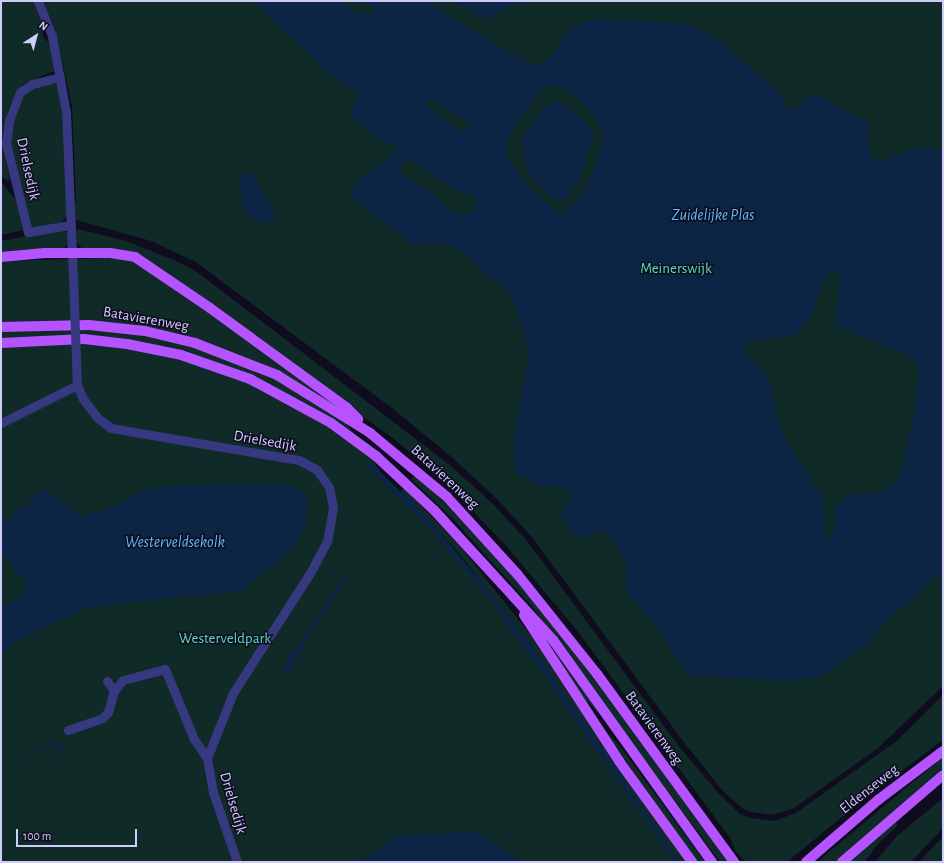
<!DOCTYPE html>
<style>
body{margin:0}
#map{position:relative;width:944px;height:863px;overflow:hidden;background:#0f0c20;font-family:"Alegreya Sans",sans-serif}
div>[style]{position:absolute}
.green>*{inset:0;background:#102a27}
.water>*{inset:0;background:#0c2545}
.minor>*{height:9px;margin:-4.5px;padding:0 4.5px;transform-origin:4.5px;border-radius:4.5px;background:#373980}
.major>*{height:10px;margin:-5px;padding:0 5px;transform-origin:5px;border-radius:5px;background:#b453ff}
.minor-bridge>*{height:9px;margin:-4.5px;padding:0 4.5px;transform-origin:4.5px;border-radius:4.5px;background:#373980}
span{translate:-50% -50%;white-space:nowrap;text-align:center;line-height:1.15;-webkit-text-stroke:3px #0f0c20;paint-order:stroke}
.street-label{font-size:15px;color:#ceccff}
.park-label{font-size:15px;color:#57e0b5}
.water-label{font-size:16px;color:#5abdff;font-style:italic}
.frame{position:absolute;inset:0;border:2px solid #ceccff;pointer-events:none}
.north{position:absolute;left:16px;top:16px;width:40px;height:40px;-webkit-text-stroke:3px #0f0c20;paint-order:stroke;rotate:36deg;font-size:11px;font-weight:700;line-height:16px;text-align:center;color:#ceccff}
.north::after{content:'';display:block;margin:auto;width:14px;height:18px;background:#ceccff;clip-path:polygon(50% 0,100% 100%,50% 72%,0 100%)}
.scale{position:absolute;left:16px;top:829px;width:121px;height:18px;box-sizing:border-box;border:2px solid #ceccff;border-top:0;padding-left:5px;font-size:12px;line-height:14px;white-space:nowrap;color:#ceccff;-webkit-text-stroke:3px #0f0c20;paint-order:stroke}
</style>
<div id="map">
<div class="green">
<div style="clip-path:polygon(1px 1px,34px 1px,41px 17px,43px 37px,50px 44px,54px 71px,23px 84px,9px 108px,2px 143px,10px 179px,8px 181px,1px 177px)"></div>
<div style="clip-path:polygon(43px 1px,943px 1px,943px 686px,878px 748px,794px 808px,772px 815px,751px 812px,742px 808px,723px 791px,686px 745px,532px 537px,498px 500px,454px 459px,392px 408px,196px 262px,151px 241px,73px 219px,76px 199px,72px 106px,55px 29px)"></div>
<div style="clip-path:polygon(47px 83px,56px 84px,61px 92px,67px 216px,61px 223px,33px 228px,29px 224px,11px 149px,11px 129px,24px 95px,32px 88px)"></div>
<div style="clip-path:polygon(1px 182px,16px 200px,24px 230px,1px 235px)"></div>
<div style="clip-path:polygon(60px 229px,65px 231px,68px 237px,67px 245px,63px 249px,1px 255px,1px 241px)"></div>
<div style="clip-path:polygon(77px 229px,126px 241px,174px 260px,197px 272px,451px 466px,494px 505px,527px 541px,681px 749px,720px 795px,740px 814px,751px 818px,774px 821px,796px 813px,898px 740px,943px 695px,943px 740px,869px 795px,788px 861px,746px 862px,736px 852px,730px 838px,579px 633px,508px 548px,454px 491px,398px 442px,146px 259px,83px 249px,76px 242px,75px 232px)"></div>
<div style="clip-path:polygon(105px 258px,134px 261px,209px 312px,332px 403px,398px 496px,428px 526px,495px 605px,675px 862px,1px 862px,1px 261px)"></div>
<div style="clip-path:polygon(415px 475px,447px 505px,525px 589px,600px 686px,728px 862px,720px 862px,714px 854px,533px 608px,453px 519px,411px 479px)"></div>
<div style="clip-path:polygon(404px 488px,460px 546px,533px 638px,600px 741px,687px 862px,680px 862px,649px 820px,527px 639px,457px 551px,401px 491px)"></div>
<div style="clip-path:polygon(546px 640px,600px 713px,599px 714px,578px 691px)"></div>
<div style="clip-path:polygon(603px 728px,619px 745px,705px 862px,697px 862px)"></div>
<div style="clip-path:polygon(943px 757px,943px 768px,835px 862px,817px 862px)"></div>
<div style="clip-path:polygon(943px 798px,943px 828px,911px 862px,875px 862px,897px 836px)"></div>
<div style="clip-path:polygon(896px 822px,898px 825px,876px 846px,865px 862px,849px 862px)"></div>
<div style="clip-path:polygon(943px 837px,943px 862px,919px 862px,928px 852px)"></div>
</div>
<div class="water">
<div style="clip-path:polygon(evenodd,254px 1px,335px 1px,358px 12px,370px 14px,374px 14px,373px 8px,364px 1px,424px 1px,510px 53px,536px 66px,549px 59px,568px 32px,583px 22px,596px 19px,684px 23px,708px 33px,735px 54px,782px 96px,787px 109px,797px 109px,809px 96px,819px 95px,858px 119px,868px 118px,867px 137px,871px 157px,877px 160px,885px 160px,915px 149px,928px 148px,943px 152px,943px 570px,893px 615px,861px 649px,824px 674px,796px 681px,692px 676px,685px 671px,659px 630px,626px 591px,626px 563px,617px 550px,614px 538px,607px 533px,599px 533px,577px 538px,560px 514px,571px 496px,570px 492px,558px 486px,537px 486px,528px 477px,520px 477px,515px 470px,513px 451px,529px 351px,515px 302px,507px 290px,485px 274px,463px 251px,442px 244px,412px 244px,354px 199px,349px 192px,360px 178px,383px 164px,398px 147px,377px 138px,350px 116px,358px 93px,325px 70px,254px 1px,555px 85px,566px 88px,589px 109px,602px 130px,603px 140px,590px 180px,581px 195px,565px 211px,558px 212px,532px 191px,505px 154px,506px 144px,515px 125px,538px 95px,545px 88px,555px 85px,254px 1px,427px 101px,435px 102px,458px 116px,468px 123px,468px 130px,463px 132px,432px 112px,426px 104px,427px 101px,254px 1px,408px 159px,461px 193px,477px 198px,475px 211px,461px 215px,454px 214px,434px 195px,399px 172px,403px 162px,408px 159px,254px 1px,831px 271px,841px 276px,835px 325px,865px 339px,905px 352px,914px 359px,919px 378px,913px 421px,900px 477px,893px 485px,882px 492px,851px 495px,842px 500px,835px 510px,835px 531px,829px 538px,825px 537px,825px 512px,821px 496px,782px 433px,776px 415px,773px 392px,764px 369px,743px 352px,747px 344px,754px 340px,796px 335px,811px 317px,823px 280px,831px 271px)"></div>
<div style="clip-path:polygon(453px 1px,521px 1px,487px 19px)"></div>
<div style="clip-path:polygon(552px 102px,559px 102px,580px 117px,591px 130px,593px 137px,580px 178px,567px 197px,560px 202px,551px 197px,530px 174px,522px 154px,524px 135px,544px 107px)"></div>
<div style="clip-path:polygon(246px 170px,256px 177px,263px 195px,273px 208px,274px 218px,268px 224px,255px 221px,243px 208px,240px 175px)"></div>
<div style="clip-path:polygon(370px 463px,419px 508px,489px 591px,527px 639px,680px 862px,675px 862px,494px 605px,428px 526px,365px 466px)"></div>
<div style="clip-path:polygon(282px 484px,298px 489px,305px 496px,308px 505px,304px 528px,291px 550px,242px 591px,89px 607px,22px 638px,1px 651px,1px 609px,23px 596px,27px 583px,14px 569px,7px 556px,1px 554px,1px 525px,17px 510px,26px 507px,38px 491px,41px 490px,54px 495px,82px 517px,122px 503px,141px 491px,167px 486px)"></div>
<div style="clip-path:polygon(344px 574px,349px 575px,303px 645px,290px 672px,283px 673px,288px 655px,296px 649px)"></div>
<div style="clip-path:polygon(55px 741px,61px 744px,66px 764px,56px 744px,1px 760px)"></div>
<div style="clip-path:polygon(467px 832px,478px 833px,490px 839px,521px 862px,361px 862px,396px 836px)"></div>
</div>
<div class="minor">
<div style="left:38px;top:1px;width:38px;rotate:68deg"></div>
<div style="left:52px;top:36px;width:77px;rotate:79.6deg"></div>
<div style="left:66px;top:112px;width:193px;rotate:87.6deg"></div>
<div style="left:60px;top:77px;width:29px;rotate:166deg"></div>
<div style="left:32px;top:84px;width:14px;rotate:146deg"></div>
<div style="left:20px;top:92px;width:30px;rotate:111deg"></div>
<div style="left:9px;top:120px;width:23px;rotate:97deg"></div>
<div style="left:6px;top:143px;width:92px;rotate:76.1deg"></div>
<div style="left:28px;top:232px;width:43px;rotate:-9.5deg"></div>
<div style="left:76px;top:359px;width:26px;rotate:88deg"></div>
<div style="left:77px;top:385px;width:15px;rotate:67deg"></div>
<div style="left:83px;top:399px;width:24px;rotate:52deg"></div>
<div style="left:98px;top:418px;width:16px;rotate:38deg"></div>
<div style="left:111px;top:428px;width:191px;rotate:9.7deg"></div>
<div style="left:299px;top:460px;width:21px;rotate:29deg"></div>
<div style="left:317px;top:470px;width:21px;rotate:55deg"></div>
<div style="left:329px;top:487px;width:21px;rotate:79deg"></div>
<div style="left:333px;top:508px;width:34px;rotate:100deg"></div>
<div style="left:327px;top:541px;width:36px;rotate:118deg"></div>
<div style="left:310px;top:573px;width:143px;rotate:122.7deg"></div>
<div style="left:233px;top:693px;width:70px;rotate:111.8deg"></div>
<div style="left:207px;top:758px;width:35px;rotate:80deg"></div>
<div style="left:213px;top:792px;width:74px;rotate:71.1deg"></div>
<div style="left:1px;top:423px;width:85px;rotate:-26.6deg"></div>
<div style="left:107px;top:681px;width:12px;rotate:55deg"></div>
<div style="left:68px;top:730px;width:36px;rotate:-19deg"></div>
<div style="left:102px;top:718px;width:8px;rotate:-45deg"></div>
<div style="left:108px;top:712px;width:22px;rotate:-74deg"></div>
<div style="left:114px;top:691px;width:14px;rotate:-51deg"></div>
<div style="left:123px;top:680px;width:43px;rotate:-14.7deg"></div>
<div style="left:165px;top:669px;width:76px;rotate:67.5deg"></div>
<div style="left:194px;top:739px;width:23px;rotate:56deg"></div>
</div>
<div class="major">
<div style="left:1px;top:257px;width:44px;rotate:-5.2deg"></div>
<div style="left:45px;top:253px;width:65px"></div>
<div style="left:110px;top:253px;width:25px;rotate:9deg"></div>
<div style="left:135px;top:257px;width:91px;rotate:34.2deg"></div>
<div style="left:210px;top:308px;width:170px;rotate:36.1deg"></div>
<div style="left:347px;top:408px;width:16px;rotate:45deg"></div>
<div style="left:1px;top:327px;width:88px;rotate:-1.3deg"></div>
<div style="left:89px;top:325px;width:56px;rotate:6.1deg"></div>
<div style="left:145px;top:331px;width:51px;rotate:13.5deg"></div>
<div style="left:195px;top:343px;width:88px;rotate:21.3deg"></div>
<div style="left:277px;top:375px;width:110px;rotate:31.9deg"></div>
<div style="left:370px;top:433px;width:100px;rotate:39.7deg"></div>
<div style="left:447px;top:497px;width:105px;rotate:47.7deg"></div>
<div style="left:518px;top:575px;width:127px;rotate:51.4deg"></div>
<div style="left:597px;top:674px;width:233px;rotate:53.9deg"></div>
<div style="left:1px;top:343px;width:83px;rotate:-2.8deg"></div>
<div style="left:84px;top:339px;width:43px;rotate:6.6deg"></div>
<div style="left:127px;top:344px;width:55px;rotate:11.5deg"></div>
<div style="left:181px;top:355px;width:73px;rotate:19.2deg"></div>
<div style="left:250px;top:379px;width:92px;rotate:28.5deg"></div>
<div style="left:331px;top:423px;width:56px;rotate:36.3deg"></div>
<div style="left:376px;top:456px;width:79px;rotate:43deg"></div>
<div style="left:434px;top:510px;width:176px;rotate:47.5deg"></div>
<div style="left:553px;top:640px;width:273px;rotate:54.4deg"></div>
<div style="left:524px;top:615px;width:174px;rotate:56.9deg"></div>
<div style="left:619px;top:761px;width:125px;rotate:54.1deg"></div>
<div style="left:806px;top:862px;width:95px;rotate:-40.7deg"></div>
<div style="left:878px;top:800px;width:81px;rotate:-37deg"></div>
<div style="left:842px;top:862px;width:133px;rotate:-40.7deg"></div>
</div>
<div class="minor-bridge">
<div style="left:74px;top:305px;width:54px;rotate:87.9deg"></div>
</div>
<div class="street-label">
<span style="left:28px;top:169px;rotate:78deg">Drielsedijk</span>
<span style="left:146px;top:319px;rotate:10deg">Batavierenweg</span>
<span style="left:265px;top:441px;rotate:10deg">Drielsedijk</span>
<span style="left:445px;top:477px;rotate:43deg">Batavierenweg</span>
<span style="left:654px;top:728px;rotate:54deg">Batavierenweg</span>
<span style="left:869px;top:789px;rotate:-38deg">Eldenseweg</span>
<span style="left:233px;top:803px;rotate:74deg">Drielsedijk</span>
</div>
<div class="park-label">
<span style="left:676px;top:269px">Meinerswijk</span>
<span style="left:225px;top:639px">Westerveldpark</span>
</div>
<div class="water-label">
<span style="left:713px;top:215px">Zuidelijke Plas</span>
<span style="left:175px;top:542px">Westerveldsekolk</span>
</div>
<div class="frame"></div>
<div class="north">N</div>
<div class="scale">100 m</div>
</div>
